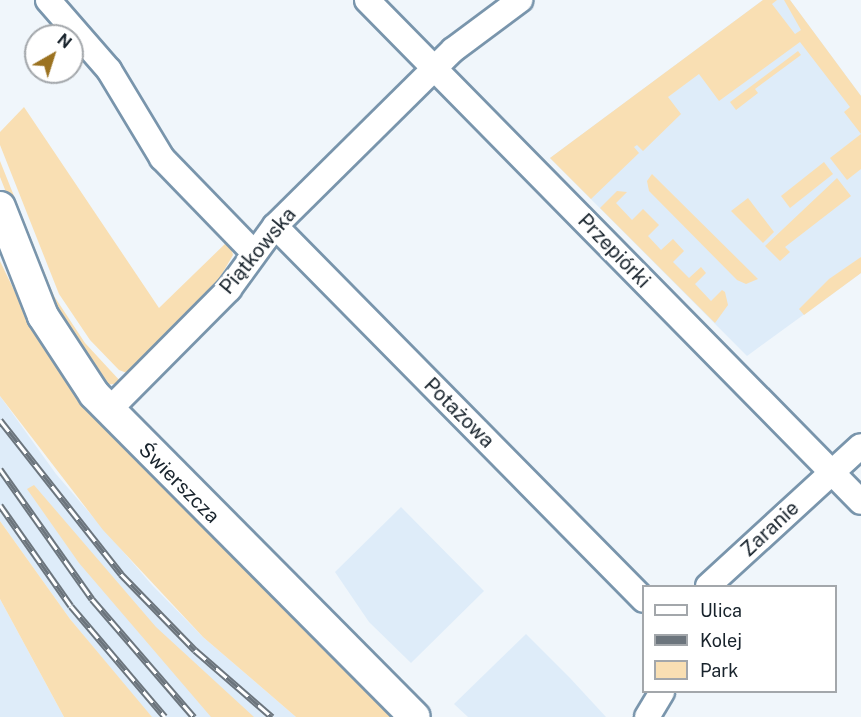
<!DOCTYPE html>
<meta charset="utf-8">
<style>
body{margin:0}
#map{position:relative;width:861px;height:717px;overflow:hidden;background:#f0f6fb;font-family:"Public Sans",sans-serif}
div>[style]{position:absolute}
.built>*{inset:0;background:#deecf9}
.green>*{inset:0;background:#f9dfb3}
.roads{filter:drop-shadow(2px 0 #7995ac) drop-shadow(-2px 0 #7995ac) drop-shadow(0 2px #7995ac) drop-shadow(0 -2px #7995ac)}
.minor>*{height:24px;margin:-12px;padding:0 12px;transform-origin:12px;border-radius:12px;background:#fff}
.tertiary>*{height:30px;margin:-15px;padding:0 15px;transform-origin:15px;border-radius:15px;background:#fff}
.rail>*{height:7px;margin-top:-3.5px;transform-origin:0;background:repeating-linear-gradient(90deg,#fff 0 14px,#6c757d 0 28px);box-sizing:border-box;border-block:2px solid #6c757d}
span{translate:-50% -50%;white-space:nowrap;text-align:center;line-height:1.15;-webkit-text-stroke:6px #fff;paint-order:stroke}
.street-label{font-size:20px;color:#18232c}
.legend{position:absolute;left:642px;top:585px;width:195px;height:108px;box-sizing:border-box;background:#fff;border:2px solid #a3a7ab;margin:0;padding:8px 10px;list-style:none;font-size:18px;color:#18232c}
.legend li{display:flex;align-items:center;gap:12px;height:30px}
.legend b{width:30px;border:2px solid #a3a7ab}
.north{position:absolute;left:24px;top:24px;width:60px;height:60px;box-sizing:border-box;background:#fff;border:2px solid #a3a7ab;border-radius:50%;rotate:39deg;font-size:16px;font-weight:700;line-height:24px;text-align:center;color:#18232c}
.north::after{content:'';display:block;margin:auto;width:21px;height:27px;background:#9b7220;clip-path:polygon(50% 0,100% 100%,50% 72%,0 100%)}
</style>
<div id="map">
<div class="built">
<div style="clip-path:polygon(763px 0,790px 0,861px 96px,861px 273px,747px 356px,550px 158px)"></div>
<div style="clip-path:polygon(0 396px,56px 474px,152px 585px,203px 637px,296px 717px,152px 717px,146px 711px,70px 619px,0 521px)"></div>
<div style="clip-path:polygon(401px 507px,484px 591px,411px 663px,369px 622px,335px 572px)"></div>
<div style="clip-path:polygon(0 599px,64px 717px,0 717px)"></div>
<div style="clip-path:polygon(526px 634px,570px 678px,606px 717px,468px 717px,454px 704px)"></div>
</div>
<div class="green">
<div style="clip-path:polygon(763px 0,777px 0,772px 4px,795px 34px,801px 30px,784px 0,790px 0,861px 96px,861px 134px,844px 112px,850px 107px,800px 42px,719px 101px,699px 74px,668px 97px,681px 114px,643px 151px,637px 145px,634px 147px,639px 153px,591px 199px,550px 158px)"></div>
<div style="clip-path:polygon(798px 51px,801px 55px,755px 89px,758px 93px,736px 110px,730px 102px)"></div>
<div style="clip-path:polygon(24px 107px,159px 308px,229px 240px,233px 255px,219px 279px,132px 375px,119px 370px,90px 340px,59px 294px,0 145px,0 132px)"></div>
<div style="clip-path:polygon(861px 134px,861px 169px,847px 180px,830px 158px)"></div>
<div style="clip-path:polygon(0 161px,54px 296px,85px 343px,122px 383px,105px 385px,53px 311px,0 177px)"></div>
<div style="clip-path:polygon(824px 162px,833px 174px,790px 208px,781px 196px)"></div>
<div style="clip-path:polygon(652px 174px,758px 279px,746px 284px,737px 280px,649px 191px,647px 181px)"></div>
<div style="clip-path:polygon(837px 178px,851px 196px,785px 247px,790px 252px,780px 261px,765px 246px)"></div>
<div style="clip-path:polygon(617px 191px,627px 192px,616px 203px,632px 220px,643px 209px,659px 225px,648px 236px,661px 250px,673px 239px,684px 251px,673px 262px,689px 278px,701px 267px,706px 273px,695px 284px,711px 301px,722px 290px,725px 292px,728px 305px,715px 323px,600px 208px)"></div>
<div style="clip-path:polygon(748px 198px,774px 232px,763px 243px,731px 211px)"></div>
<div style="clip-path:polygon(861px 257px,861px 273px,804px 315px,799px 309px,829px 279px)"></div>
<div style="clip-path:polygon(0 261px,38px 340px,79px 396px,398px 717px,296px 717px,203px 637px,103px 530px,0 396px)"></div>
<div style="clip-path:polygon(34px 485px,156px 627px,254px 717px,211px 717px,79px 563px,27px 489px)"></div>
<div style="clip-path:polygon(0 521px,70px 619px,152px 717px,64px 717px,0 599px)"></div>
</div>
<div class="roads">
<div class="minor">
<div style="left:48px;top:0;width:93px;rotate:48.9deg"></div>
<div style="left:109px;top:70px;width:103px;rotate:58.9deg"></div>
<div style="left:162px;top:158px;width:131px;rotate:45.9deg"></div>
<div style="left:367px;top:0;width:704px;rotate:45.46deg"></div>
<div style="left:275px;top:226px;width:525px;rotate:45.39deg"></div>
<div style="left:108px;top:411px;width:172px;rotate:-45.2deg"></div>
<div style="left:229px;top:289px;width:78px;rotate:-53.9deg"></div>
<div style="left:275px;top:226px;width:250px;rotate:-44.7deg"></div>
<div style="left:453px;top:50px;width:84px;rotate:-36.7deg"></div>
<div style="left:708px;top:586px;width:207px;rotate:-42.5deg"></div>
<div style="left:647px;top:717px;width:29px;rotate:-59deg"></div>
</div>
<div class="tertiary">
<div style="left:0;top:207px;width:117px;rotate:68.5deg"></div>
<div style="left:43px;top:316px;width:93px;rotate:56.8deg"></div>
<div style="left:94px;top:394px;width:455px;rotate:45.2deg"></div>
</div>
</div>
<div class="rail">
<div style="left:0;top:420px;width:196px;rotate:51.8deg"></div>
<div style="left:121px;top:574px;width:106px;rotate:45.8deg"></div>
<div style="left:195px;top:650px;width:102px;rotate:41deg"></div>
<div style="left:0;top:469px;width:159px;rotate:54.7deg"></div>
<div style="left:92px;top:599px;width:156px;rotate:49.2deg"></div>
<div style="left:0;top:505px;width:123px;rotate:54.9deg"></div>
<div style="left:71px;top:606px;width:145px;rotate:49.7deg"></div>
</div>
<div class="street-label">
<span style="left:258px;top:251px;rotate:-50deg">Piątkowska</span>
<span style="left:614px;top:251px;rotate:46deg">Przepiórki</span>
<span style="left:459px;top:413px;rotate:45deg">Potażowa</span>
<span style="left:179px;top:483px;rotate:45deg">Świerszcza</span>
<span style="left:770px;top:529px;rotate:-43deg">Zaranie</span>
</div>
<ul class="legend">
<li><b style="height:8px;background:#fff"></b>Ulica</li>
<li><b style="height:8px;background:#6c757d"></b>Kolej</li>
<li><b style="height:16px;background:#f9dfb3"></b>Park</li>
</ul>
<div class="north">N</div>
</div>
